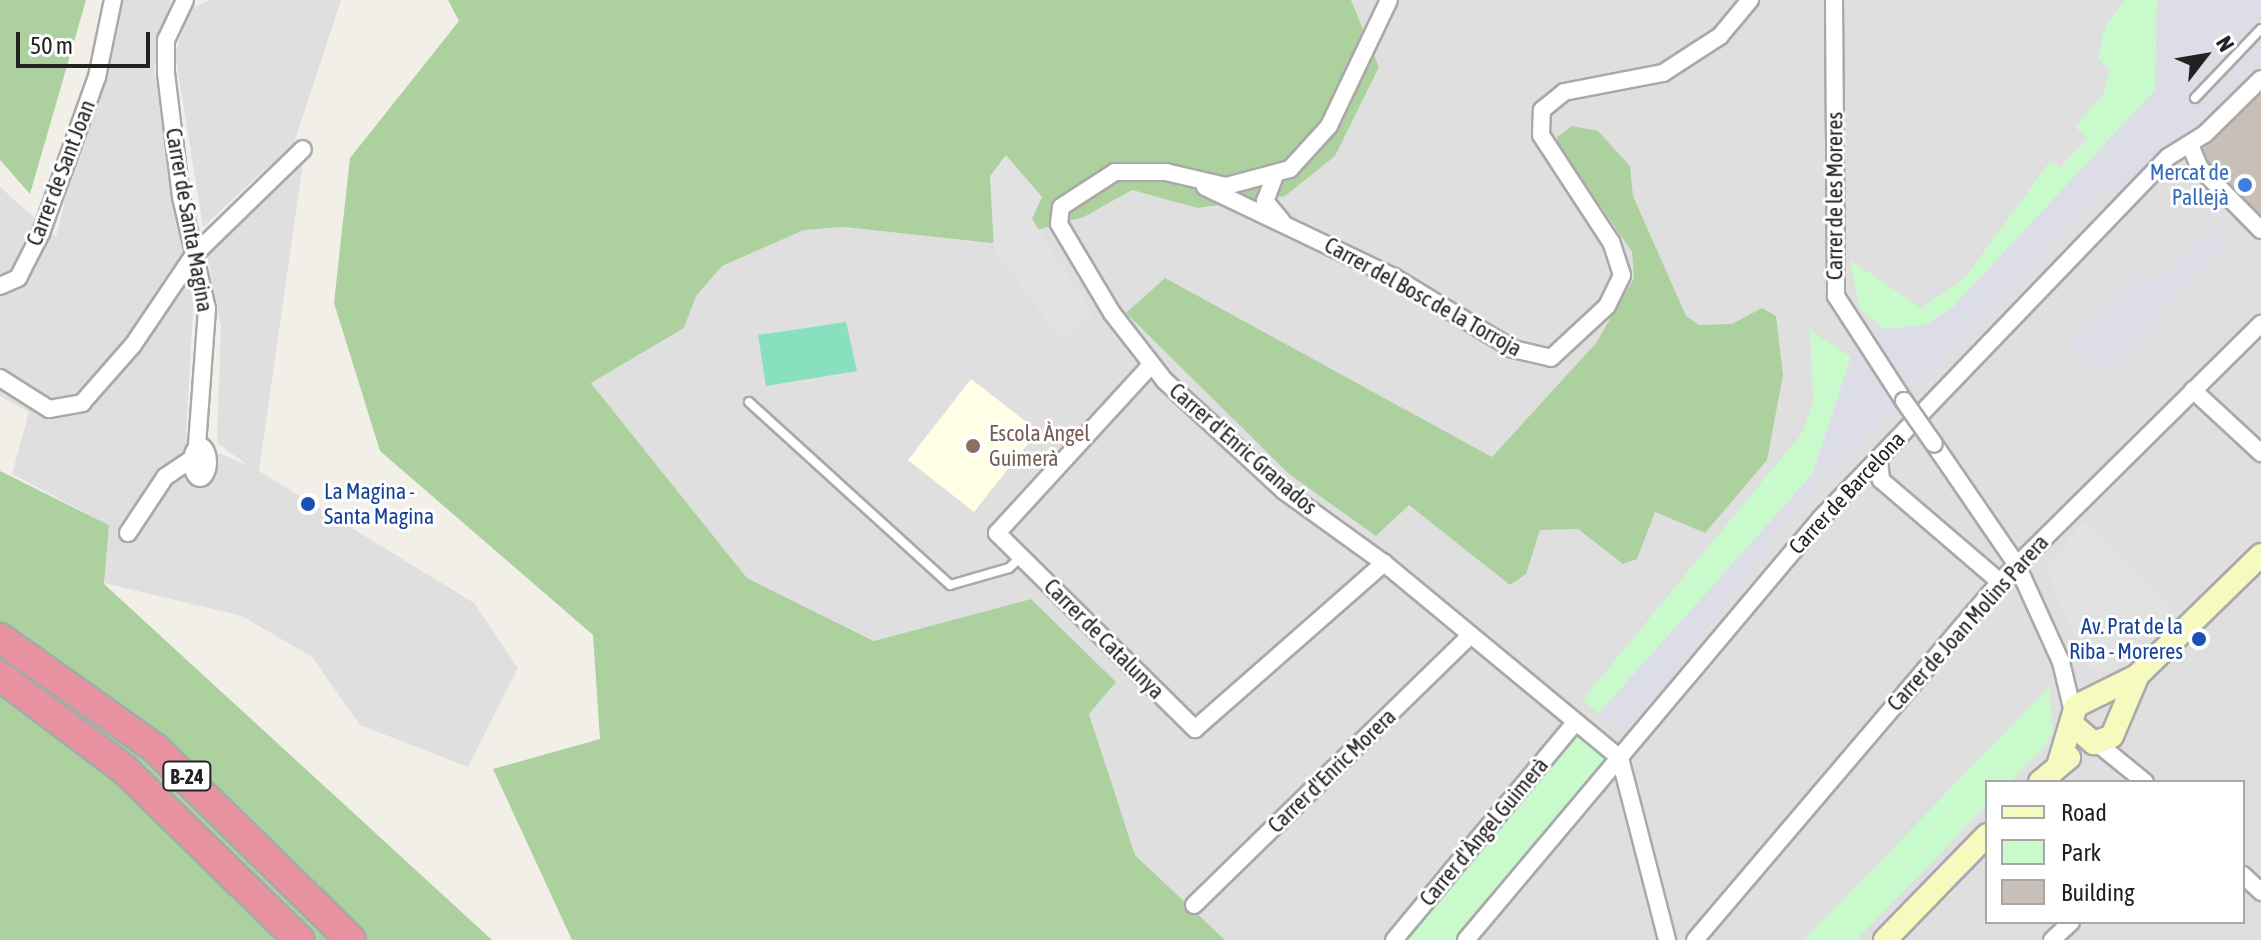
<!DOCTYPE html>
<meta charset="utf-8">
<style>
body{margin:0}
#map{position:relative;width:2261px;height:940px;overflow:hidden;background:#f2efe9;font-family:"Asap Condensed",sans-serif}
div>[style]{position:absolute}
.residential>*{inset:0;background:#e0dfdf}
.education>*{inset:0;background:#ffffe5}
.forest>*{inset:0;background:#add19e}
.park>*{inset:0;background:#c8facc}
.pitch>*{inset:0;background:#88e0be}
.parking>*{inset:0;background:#e2e2e2}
.plaza>*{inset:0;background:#dddde8}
.building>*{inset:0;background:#c7bfb8}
.roads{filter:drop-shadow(2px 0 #a9a9a9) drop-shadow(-2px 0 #a9a9a9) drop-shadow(0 2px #a9a9a9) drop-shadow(0 -2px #a9a9a9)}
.service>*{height:8px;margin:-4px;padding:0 4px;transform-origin:4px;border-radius:4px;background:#fff}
.minor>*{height:16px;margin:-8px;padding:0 8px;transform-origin:8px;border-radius:8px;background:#fff}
.minor>.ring{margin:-8px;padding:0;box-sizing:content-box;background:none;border:16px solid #fff;border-radius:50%}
.secondary>*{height:22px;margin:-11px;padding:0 11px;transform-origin:11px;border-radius:11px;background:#f7fabf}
.motorway>*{height:28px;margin:-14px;padding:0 14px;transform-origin:14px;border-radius:14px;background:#e892a2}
.bridges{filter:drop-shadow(2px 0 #a9a9a9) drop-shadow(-2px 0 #a9a9a9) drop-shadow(0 2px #a9a9a9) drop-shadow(0 -2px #a9a9a9)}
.minor-bridge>*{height:16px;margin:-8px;padding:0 8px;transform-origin:8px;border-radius:8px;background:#fff}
.dots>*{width:22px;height:22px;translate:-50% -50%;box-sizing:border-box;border:4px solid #fff;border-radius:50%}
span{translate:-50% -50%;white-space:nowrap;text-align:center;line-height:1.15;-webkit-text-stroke:6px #fff;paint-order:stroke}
.shield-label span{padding:2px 6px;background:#fff;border:2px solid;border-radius:6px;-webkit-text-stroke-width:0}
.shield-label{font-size:20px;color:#222;font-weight:700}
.shop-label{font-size:22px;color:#366cbe}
.right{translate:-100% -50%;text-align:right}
.street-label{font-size:22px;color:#222}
.education-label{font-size:22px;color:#785e54}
.left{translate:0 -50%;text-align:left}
.transit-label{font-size:22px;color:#164399}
.legend{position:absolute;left:1985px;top:780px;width:260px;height:144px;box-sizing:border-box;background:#fff;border:2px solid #a7a7a7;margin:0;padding:10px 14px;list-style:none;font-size:24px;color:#222}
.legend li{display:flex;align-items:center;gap:16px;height:40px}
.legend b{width:40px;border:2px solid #a7a7a7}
.north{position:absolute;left:2165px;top:16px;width:80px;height:80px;-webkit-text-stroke:6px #fff;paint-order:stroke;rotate:59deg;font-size:22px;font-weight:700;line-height:32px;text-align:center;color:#222}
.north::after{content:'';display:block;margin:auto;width:28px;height:36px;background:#222;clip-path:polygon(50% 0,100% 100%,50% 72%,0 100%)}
.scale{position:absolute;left:16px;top:32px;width:134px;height:36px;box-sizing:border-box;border:4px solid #222;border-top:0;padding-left:10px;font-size:24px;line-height:28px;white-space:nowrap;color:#222;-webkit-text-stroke:6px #fff;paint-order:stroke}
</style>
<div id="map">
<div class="residential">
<div style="clip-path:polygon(114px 0,171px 0,154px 70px,194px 290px,186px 439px,249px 466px,217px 443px,221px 326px,207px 256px,303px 162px,259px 471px,474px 603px,518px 668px,468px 767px,360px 725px,312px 657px,242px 616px,104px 583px,109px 525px,12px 474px,29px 412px,0 396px,0 187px,56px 237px)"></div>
<div style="clip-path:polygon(210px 0,341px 0,294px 143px,203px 227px,175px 54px,189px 10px)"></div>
<div style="clip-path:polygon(evenodd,1351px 0,2261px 0,2261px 940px,1225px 940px,1135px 855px,1089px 714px,1031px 599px,875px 641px,747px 578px,591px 383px,684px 328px,696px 296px,722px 266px,804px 230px,844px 227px,991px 243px,1084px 217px,1132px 190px,1197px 208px,1379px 67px,1351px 0,1987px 782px,2243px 782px,2243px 922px,1987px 922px,1987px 782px)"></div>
</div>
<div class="education">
<div style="clip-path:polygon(971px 379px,1038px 431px,974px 512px,908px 460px)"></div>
</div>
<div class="forest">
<div style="clip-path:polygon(0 0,86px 0,30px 194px,0 160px)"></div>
<div style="clip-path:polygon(448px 0,1351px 0,1379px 67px,1335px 156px,1285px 196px,1197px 208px,1132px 190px,1084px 217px,991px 243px,844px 227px,804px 230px,722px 266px,696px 296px,684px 328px,591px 383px,747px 578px,874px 641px,1031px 599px,1116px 682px,1089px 714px,1135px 855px,1225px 940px,572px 940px,493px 769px,600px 739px,593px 635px,380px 451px,334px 303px,350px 158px,459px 21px)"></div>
<div style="clip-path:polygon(1572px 126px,1598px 131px,1630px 166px,1633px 196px,1686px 316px,1699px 325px,1732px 324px,1762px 308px,1776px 316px,1783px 375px,1767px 460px,1705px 533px,1655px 512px,1637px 559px,1623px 564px,1578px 529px,1540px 530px,1526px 574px,1510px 585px,1409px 505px,1376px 536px,1289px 474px,1126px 313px,1165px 278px,1492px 457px,1596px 343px,1634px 278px,1632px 252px,1558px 144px,1557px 137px)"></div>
<div style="clip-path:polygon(0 471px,109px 525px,104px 584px,492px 940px,0 940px)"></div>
</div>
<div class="park">
<div style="clip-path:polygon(2124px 0,2157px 0,2155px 90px,1953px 307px,1925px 325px,1885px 329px,1860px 309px,1850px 260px,1921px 308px,1965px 278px,2050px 161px,2060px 168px,2087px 138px,2075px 127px,2103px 94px,2110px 70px,2098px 59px,2105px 27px)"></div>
<div style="clip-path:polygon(1810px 330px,1851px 357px,1812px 475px,1598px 714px,1583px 699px,1803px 432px,1813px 401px)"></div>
<div style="clip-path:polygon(2049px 687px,2053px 732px,2042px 750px,2010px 782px,1987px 782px,1987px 805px,1856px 940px,1804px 940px)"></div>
<div style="clip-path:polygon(1580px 732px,1615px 758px,1464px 940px,1397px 940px)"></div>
</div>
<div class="pitch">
<div style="clip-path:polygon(846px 322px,857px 371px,766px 386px,758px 335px)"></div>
</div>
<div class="parking">
<div style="clip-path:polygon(1006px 155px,1042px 197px,1032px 219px,1093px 315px,1061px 341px,994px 249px,990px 176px)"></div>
<div style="clip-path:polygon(2084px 522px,2172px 609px,2105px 673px,2086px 665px,2045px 568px)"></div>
</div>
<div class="plaza">
<div style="clip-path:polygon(2157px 0,2261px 0,2261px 71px,2124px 199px,2108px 189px,1796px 509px,1628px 738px,1598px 714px,1812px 475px,1851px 357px,1885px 329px,1925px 325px,1953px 307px,2155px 90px)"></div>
<div style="clip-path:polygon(2214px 223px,2233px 240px,2100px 376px,2071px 345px,2145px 271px,2157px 282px)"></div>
</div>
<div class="building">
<div style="clip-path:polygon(2261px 93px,2261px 218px,2199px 153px)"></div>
</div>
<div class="roads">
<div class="service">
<div style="left:2195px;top:98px;width:95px;rotate:-46.3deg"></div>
<div style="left:749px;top:402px;width:272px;rotate:42.3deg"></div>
<div style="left:950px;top:585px;width:61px;rotate:-16.1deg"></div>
<div style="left:1009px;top:568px;width:16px;rotate:-43deg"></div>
</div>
<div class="minor">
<div style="left:185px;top:0;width:44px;rotate:115.4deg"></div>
<div style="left:166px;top:40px;width:33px;rotate:90deg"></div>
<div style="left:166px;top:73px;width:125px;rotate:83.1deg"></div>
<div style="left:181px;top:197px;width:115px;rotate:76.9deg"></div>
<div style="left:207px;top:309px;width:137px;rotate:94.2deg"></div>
<div style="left:1389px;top:0;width:140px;rotate:115.5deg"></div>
<div style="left:1329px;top:126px;width:58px;rotate:132.2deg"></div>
<div style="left:1290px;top:169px;width:66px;rotate:165.1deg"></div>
<div style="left:1226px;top:186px;width:62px;rotate:-166.9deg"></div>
<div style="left:1166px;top:172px;width:51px;rotate:180deg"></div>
<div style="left:1115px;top:172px;width:64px;rotate:147.1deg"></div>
<div style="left:1061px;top:207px;width:17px;rotate:97deg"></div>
<div style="left:1059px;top:224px;width:104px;rotate:59.2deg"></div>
<div style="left:1112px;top:313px;width:86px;rotate:52.1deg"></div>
<div style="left:1165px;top:381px;width:162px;rotate:42.7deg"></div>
<div style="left:1284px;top:491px;width:123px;rotate:35.8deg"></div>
<div style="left:1384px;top:563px;width:306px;rotate:39.6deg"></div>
<div style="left:1834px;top:0;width:296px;rotate:89.6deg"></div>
<div style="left:1836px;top:296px;width:125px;rotate:57.1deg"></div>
<div style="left:2190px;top:145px;width:25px;rotate:67deg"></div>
<div style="left:2200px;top:168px;width:87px;rotate:45.5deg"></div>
<div style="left:1274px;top:178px;width:25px;rotate:111deg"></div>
<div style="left:1265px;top:201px;width:26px;rotate:50deg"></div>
<div style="left:1205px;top:187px;width:209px;rotate:25.5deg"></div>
<div style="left:1394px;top:277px;width:139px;rotate:31.2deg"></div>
<div style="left:1513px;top:349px;width:39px;rotate:13deg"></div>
<div style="left:1551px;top:358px;width:76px;rotate:-42.9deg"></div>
<div style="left:1607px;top:306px;width:34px;rotate:-64deg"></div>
<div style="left:1622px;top:275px;width:35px;rotate:-108deg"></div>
<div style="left:1611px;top:242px;width:128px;rotate:-123.2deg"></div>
<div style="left:1541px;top:135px;width:25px;rotate:-88deg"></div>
<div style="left:1542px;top:110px;width:28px;rotate:-39deg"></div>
<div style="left:1564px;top:92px;width:101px;rotate:-10.9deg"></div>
<div style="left:1663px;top:73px;width:68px;rotate:-33deg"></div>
<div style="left:1720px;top:36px;width:47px;rotate:-50.2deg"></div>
<div style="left:0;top:286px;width:20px;rotate:-24deg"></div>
<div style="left:18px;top:278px;width:51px;rotate:-62.9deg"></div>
<div style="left:41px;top:233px;width:166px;rotate:-70.3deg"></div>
<div style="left:97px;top:77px;width:79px;rotate:-78.3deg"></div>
<div style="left:1151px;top:365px;width:228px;rotate:132.5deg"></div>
<div style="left:997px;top:533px;width:279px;rotate:44.7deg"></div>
<div style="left:1195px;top:729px;width:252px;rotate:-41.3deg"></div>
<div style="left:0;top:378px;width:58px;rotate:32.3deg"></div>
<div style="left:49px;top:409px;width:34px;rotate:-10deg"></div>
<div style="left:82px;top:403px;width:77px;rotate:-48.7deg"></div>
<div style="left:133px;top:345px;width:107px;rotate:-56deg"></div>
<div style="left:193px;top:256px;width:153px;rotate:-44.2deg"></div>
<div style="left:2193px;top:390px;width:93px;rotate:42.8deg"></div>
<div style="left:1934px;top:444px;width:147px;rotate:55.6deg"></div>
<div style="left:2017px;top:565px;width:107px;rotate:65.6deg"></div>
<div style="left:2061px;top:662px;width:51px;rotate:76.5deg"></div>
<div class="ring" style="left:192px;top:446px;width:-2px;height:-2px"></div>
<div style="left:1879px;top:460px;width:20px;rotate:84deg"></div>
<div style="left:1881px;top:480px;width:157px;rotate:40.6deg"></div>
<div style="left:128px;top:533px;width:67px;rotate:-56.5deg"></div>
<div style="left:165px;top:477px;width:34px;rotate:-34deg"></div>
<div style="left:2097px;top:743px;width:62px;rotate:39.1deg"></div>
<div style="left:1620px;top:758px;width:188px;rotate:75.5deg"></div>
<div style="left:2243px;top:875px;width:25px;rotate:43deg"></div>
<div style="left:1194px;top:905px;width:385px;rotate:-44.3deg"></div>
<div style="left:1394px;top:940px;width:283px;rotate:-50.2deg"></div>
<div style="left:1466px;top:940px;width:551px;rotate:-49.93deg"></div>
<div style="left:1821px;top:518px;width:501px;rotate:-46.13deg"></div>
<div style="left:2168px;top:157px;width:44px;rotate:-31.9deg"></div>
<div style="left:2205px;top:134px;width:78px;rotate:-44.5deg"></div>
<div style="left:1695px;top:940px;width:470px;rotate:-49.6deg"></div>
<div style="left:2000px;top:582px;width:367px;rotate:-44.7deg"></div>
<div style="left:2052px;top:940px;width:26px;rotate:-43deg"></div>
</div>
<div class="secondary">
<div style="left:2073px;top:725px;width:28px;rotate:41deg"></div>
<div style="left:2094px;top:743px;width:19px;rotate:-21deg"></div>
<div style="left:2112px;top:736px;width:64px;rotate:-67deg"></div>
<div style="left:2059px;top:763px;width:59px;rotate:-73.4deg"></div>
<div style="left:2076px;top:706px;width:68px;rotate:-26.2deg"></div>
<div style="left:2137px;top:676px;width:173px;rotate:-44.3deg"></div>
<div style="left:2040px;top:782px;width:38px;rotate:-40deg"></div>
<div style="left:1885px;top:940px;width:146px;rotate:-45.8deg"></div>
</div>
<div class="motorway">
<div style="left:0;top:638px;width:190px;rotate:35.4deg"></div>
<div style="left:155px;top:748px;width:274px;rotate:44.4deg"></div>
<div style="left:0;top:676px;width:155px;rotate:36.9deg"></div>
<div style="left:124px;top:769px;width:245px;rotate:44.3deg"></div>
</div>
</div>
<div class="bridges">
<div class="minor-bridge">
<div style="left:1904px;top:401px;width:52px;rotate:55.1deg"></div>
</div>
</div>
<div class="dots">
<div style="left:2245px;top:185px;background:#3f7fe0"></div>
<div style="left:973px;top:446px;background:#8d6e63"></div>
<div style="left:308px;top:504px;background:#1a4fb4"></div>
<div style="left:2199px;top:639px;background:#1a4fb4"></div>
</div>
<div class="shield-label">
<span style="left:187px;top:776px">B-24</span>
</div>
<div class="shop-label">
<span class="right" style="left:2229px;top:185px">Mercat de<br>Pallejà</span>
</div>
<div class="street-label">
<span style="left:61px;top:173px;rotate:-69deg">Carrer de Sant Joan</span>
<span style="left:1835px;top:196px;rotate:-90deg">Carrer de les Moreres</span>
<span style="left:189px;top:220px;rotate:80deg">Carrer de Santa Magina</span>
<span style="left:1423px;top:297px;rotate:29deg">Carrer del Bosc de la Torroja</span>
<span style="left:1243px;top:449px;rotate:41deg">Carrer d'Enric Granados</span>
<span style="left:1847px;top:493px;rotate:-47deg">Carrer de Barcelona</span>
<span style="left:1968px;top:623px;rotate:-48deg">Carrer de Joan Molins Parera</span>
<span style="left:1104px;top:639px;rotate:45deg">Carrer de Catalunya</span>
<span style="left:1332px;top:771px;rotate:-44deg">Carrer d'Enric Morera</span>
<span style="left:1484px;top:832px;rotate:-50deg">Carrer d'Àngel Guimerà</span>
</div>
<div class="education-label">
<span class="left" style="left:989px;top:446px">Escola Àngel<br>Guimerà</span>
</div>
<div class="transit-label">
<span class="left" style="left:324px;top:504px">La Magina -<br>Santa Magina</span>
<span class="right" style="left:2183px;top:639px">Av. Prat de la<br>Riba - Moreres</span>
</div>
<ul class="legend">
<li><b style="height:10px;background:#f7fabf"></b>Road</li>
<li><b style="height:22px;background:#c8facc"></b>Park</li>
<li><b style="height:22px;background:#c7bfb8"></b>Building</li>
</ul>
<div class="north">N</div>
<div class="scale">50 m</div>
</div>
